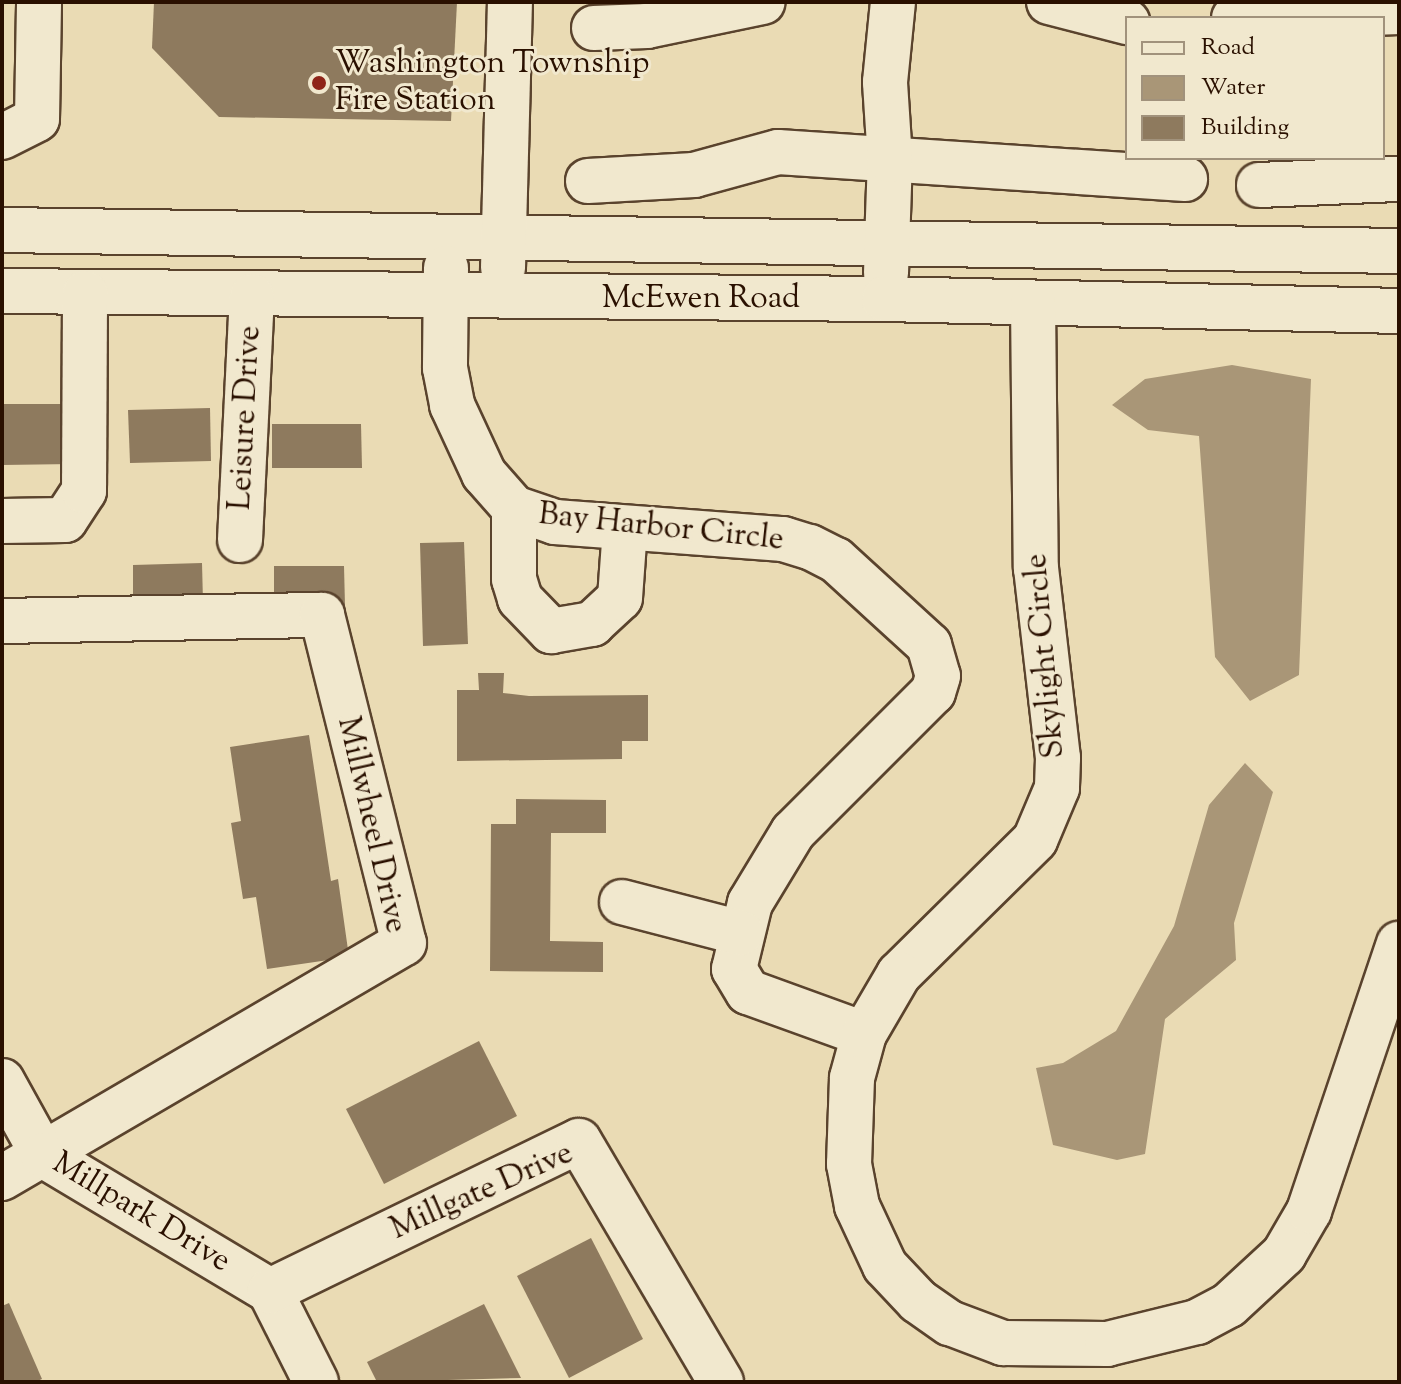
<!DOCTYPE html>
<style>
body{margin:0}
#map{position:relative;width:1401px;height:1384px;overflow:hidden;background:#eadbb4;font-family:"Sorts Mill Goudy",serif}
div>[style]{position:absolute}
.water>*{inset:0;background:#a99677}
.building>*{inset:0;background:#8e7a5e}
.roads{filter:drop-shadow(2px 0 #5a432d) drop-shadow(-2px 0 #5a432d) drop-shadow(0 2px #5a432d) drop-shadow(0 -2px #5a432d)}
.minor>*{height:44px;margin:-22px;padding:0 22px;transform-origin:22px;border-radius:22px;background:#f1e8ce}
.dots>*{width:22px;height:22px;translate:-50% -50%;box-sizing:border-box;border:4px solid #f1e8ce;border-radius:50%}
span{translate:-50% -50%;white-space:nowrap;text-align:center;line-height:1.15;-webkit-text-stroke:6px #f1e8ce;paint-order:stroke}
.poi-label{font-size:32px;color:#2a1000}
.left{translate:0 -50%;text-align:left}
.street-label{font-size:32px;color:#2a1000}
.frame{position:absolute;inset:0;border:4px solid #2a1000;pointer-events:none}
.legend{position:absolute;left:1125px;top:16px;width:260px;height:144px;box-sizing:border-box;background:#f1e8ce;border:2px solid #a1927c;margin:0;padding:10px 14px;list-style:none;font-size:24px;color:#2a1000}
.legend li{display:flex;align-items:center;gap:16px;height:40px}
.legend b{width:40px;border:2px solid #a1927c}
</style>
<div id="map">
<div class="water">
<div style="clip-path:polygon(1232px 365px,1311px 379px,1299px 675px,1250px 701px,1215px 657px,1199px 436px,1148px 430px,1112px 405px,1145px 379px)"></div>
<div style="clip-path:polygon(1245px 763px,1273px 792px,1234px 923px,1236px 960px,1165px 1019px,1145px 1154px,1117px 1160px,1053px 1145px,1036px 1068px,1063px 1063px,1116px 1031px,1174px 926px,1209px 805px)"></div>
</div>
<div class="building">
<div style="clip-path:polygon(154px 2px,457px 2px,451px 121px,219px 117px,152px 48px)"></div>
<div style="clip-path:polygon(2px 404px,72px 404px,73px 464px,2px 465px)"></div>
<div style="clip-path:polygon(210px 408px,211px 461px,130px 463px,128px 410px)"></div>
<div style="clip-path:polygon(272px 424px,361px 424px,362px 468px,272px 468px)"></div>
<div style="clip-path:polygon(464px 542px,468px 644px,423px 646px,420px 543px)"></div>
<div style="clip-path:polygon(202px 563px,203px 602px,133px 604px,133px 565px)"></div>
<div style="clip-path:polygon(274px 566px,344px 566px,345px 606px,274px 605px)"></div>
<div style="clip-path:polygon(478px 673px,504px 673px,503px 693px,529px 696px,648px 695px,648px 741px,622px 741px,622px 759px,457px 761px,457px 690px,479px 690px)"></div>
<div style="clip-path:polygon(309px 735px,331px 881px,338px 879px,349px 957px,267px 969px,256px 897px,243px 899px,231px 823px,241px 821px,230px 747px)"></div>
<div style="clip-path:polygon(516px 799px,606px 800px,606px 833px,551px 833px,550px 941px,603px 942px,603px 972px,490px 971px,491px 824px,516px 824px)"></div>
<div style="clip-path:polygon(479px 1041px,517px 1116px,384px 1184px,346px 1109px)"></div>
<div style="clip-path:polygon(591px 1238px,643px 1339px,569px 1378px,517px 1276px)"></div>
<div style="clip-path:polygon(9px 1303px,42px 1379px,35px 1382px,2px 1382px,2px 1306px)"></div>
<div style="clip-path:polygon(484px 1304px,521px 1378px,377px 1382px,367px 1362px)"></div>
</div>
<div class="roads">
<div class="minor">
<div style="left:1049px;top:2px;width:81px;rotate:14.4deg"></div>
<div style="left:1234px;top:18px;width:165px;rotate:-2.1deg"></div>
<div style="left:594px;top:28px;width:53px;rotate:-2.2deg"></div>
<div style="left:647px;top:26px;width:118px;rotate:-11.7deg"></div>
<div style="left:2px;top:137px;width:39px;rotate:-27deg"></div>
<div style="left:37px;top:119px;width:117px;rotate:-89deg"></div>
<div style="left:588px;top:181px;width:106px;rotate:-3.2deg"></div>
<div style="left:694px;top:175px;width:87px;rotate:-15.3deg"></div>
<div style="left:778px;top:152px;width:408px;rotate:3.8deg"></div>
<div style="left:1259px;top:185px;width:140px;rotate:-2.5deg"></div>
<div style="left:2px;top:230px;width:1397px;rotate:0.86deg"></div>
<div style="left:446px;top:268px;width:100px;rotate:90.6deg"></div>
<div style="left:445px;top:368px;width:38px;rotate:79deg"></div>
<div style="left:452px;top:405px;width:76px;rotate:65.1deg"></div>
<div style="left:484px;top:474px;width:45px;rotate:48.6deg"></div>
<div style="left:514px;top:508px;width:43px;rotate:18.9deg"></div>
<div style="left:555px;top:522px;width:229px;rotate:4.3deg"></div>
<div style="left:783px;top:539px;width:28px;rotate:17deg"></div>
<div style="left:810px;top:547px;width:29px;rotate:27deg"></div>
<div style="left:836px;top:560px;width:126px;rotate:42.4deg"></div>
<div style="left:929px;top:645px;width:32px;rotate:74deg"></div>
<div style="left:938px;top:676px;width:17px;rotate:107deg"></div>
<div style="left:933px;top:692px;width:198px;rotate:135deg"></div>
<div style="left:793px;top:832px;width:83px;rotate:121.2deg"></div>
<div style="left:750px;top:903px;width:68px;rotate:103.6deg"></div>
<div style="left:734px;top:969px;width:27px;rotate:59deg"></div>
<div style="left:748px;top:992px;width:123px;rotate:19.9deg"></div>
<div style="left:503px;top:268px;width:266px;rotate:-88.5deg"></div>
<div style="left:886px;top:273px;width:113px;rotate:-88deg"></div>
<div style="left:890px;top:160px;width:78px;rotate:-93.7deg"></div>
<div style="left:885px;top:82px;width:80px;rotate:-84.3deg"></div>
<div style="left:2px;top:291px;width:882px;rotate:0.52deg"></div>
<div style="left:884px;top:299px;width:515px;rotate:1.33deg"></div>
<div style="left:1033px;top:303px;width:265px;rotate:89.4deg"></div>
<div style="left:1036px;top:568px;width:191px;rotate:83.4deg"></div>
<div style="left:1058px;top:758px;width:30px;rotate:92deg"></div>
<div style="left:1057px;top:788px;width:56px;rotate:112.9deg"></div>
<div style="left:1035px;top:840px;width:191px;rotate:135.4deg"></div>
<div style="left:899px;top:974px;width:69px;rotate:120.3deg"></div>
<div style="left:864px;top:1034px;width:46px;rotate:105.3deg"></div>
<div style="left:852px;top:1078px;width:86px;rotate:92deg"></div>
<div style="left:849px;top:1164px;width:43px;rotate:79.2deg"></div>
<div style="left:857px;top:1206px;width:66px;rotate:65deg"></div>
<div style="left:885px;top:1266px;width:48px;rotate:46.7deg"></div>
<div style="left:918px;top:1301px;width:39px;rotate:35deg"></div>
<div style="left:950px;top:1323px;width:57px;rotate:20.7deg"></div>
<div style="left:1003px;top:1343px;width:104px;rotate:0.6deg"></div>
<div style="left:1107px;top:1344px;width:93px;rotate:-13.7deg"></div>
<div style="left:1197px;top:1322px;width:36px;rotate:-28deg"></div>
<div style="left:1229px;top:1305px;width:75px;rotate:-42.8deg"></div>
<div style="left:1284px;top:1254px;width:50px;rotate:-59.8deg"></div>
<div style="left:1309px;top:1211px;width:282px;rotate:-71.4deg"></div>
<div style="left:514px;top:508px;width:71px;rotate:90deg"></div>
<div style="left:514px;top:579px;width:21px;rotate:73deg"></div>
<div style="left:520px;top:599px;width:45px;rotate:45.9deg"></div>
<div style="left:551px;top:631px;width:42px;rotate:-9.7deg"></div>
<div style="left:592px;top:624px;width:38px;rotate:-43deg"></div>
<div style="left:620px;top:598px;width:70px;rotate:-85.9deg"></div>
<div style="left:2px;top:521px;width:63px;rotate:-0.9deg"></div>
<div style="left:65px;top:520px;width:35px;rotate:-57deg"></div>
<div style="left:84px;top:491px;width:198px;rotate:-89.7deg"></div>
<div style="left:240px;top:540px;width:244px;rotate:-87.2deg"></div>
<div style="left:2px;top:621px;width:320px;rotate:-1.1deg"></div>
<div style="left:322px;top:615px;width:338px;rotate:76deg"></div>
<div style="left:404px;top:943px;width:466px;rotate:149.7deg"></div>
<div style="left:622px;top:902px;width:123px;rotate:14.6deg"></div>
<div style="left:2px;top:1081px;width:85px;rotate:61deg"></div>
<div style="left:43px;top:1155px;width:265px;rotate:30.9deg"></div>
<div style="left:316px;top:1382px;width:102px;rotate:-116.8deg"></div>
<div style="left:270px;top:1291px;width:343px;rotate:-25.9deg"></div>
<div style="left:579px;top:1141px;width:280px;rotate:59.5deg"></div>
</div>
</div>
<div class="dots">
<div style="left:319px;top:83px;background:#8f2418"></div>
</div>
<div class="poi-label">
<span class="left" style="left:335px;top:83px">Washington Township<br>Fire Station</span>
</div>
<div class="street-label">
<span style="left:701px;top:299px">McEwen Road</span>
<span style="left:246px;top:418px;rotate:-87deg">Leisure Drive</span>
<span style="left:661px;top:528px;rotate:6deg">Bay Harbor Circle</span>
<span style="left:1046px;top:656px;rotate:-95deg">Skylight Circle</span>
<span style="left:371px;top:825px;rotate:77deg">Millwheel Drive</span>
<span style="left:482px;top:1192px;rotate:-24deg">Millgate Drive</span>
<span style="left:141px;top:1213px;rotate:31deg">Millpark Drive</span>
</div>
<div class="frame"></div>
<ul class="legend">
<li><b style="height:10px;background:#f1e8ce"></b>Road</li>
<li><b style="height:22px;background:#a99677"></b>Water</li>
<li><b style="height:22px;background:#8e7a5e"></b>Building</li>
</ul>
</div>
